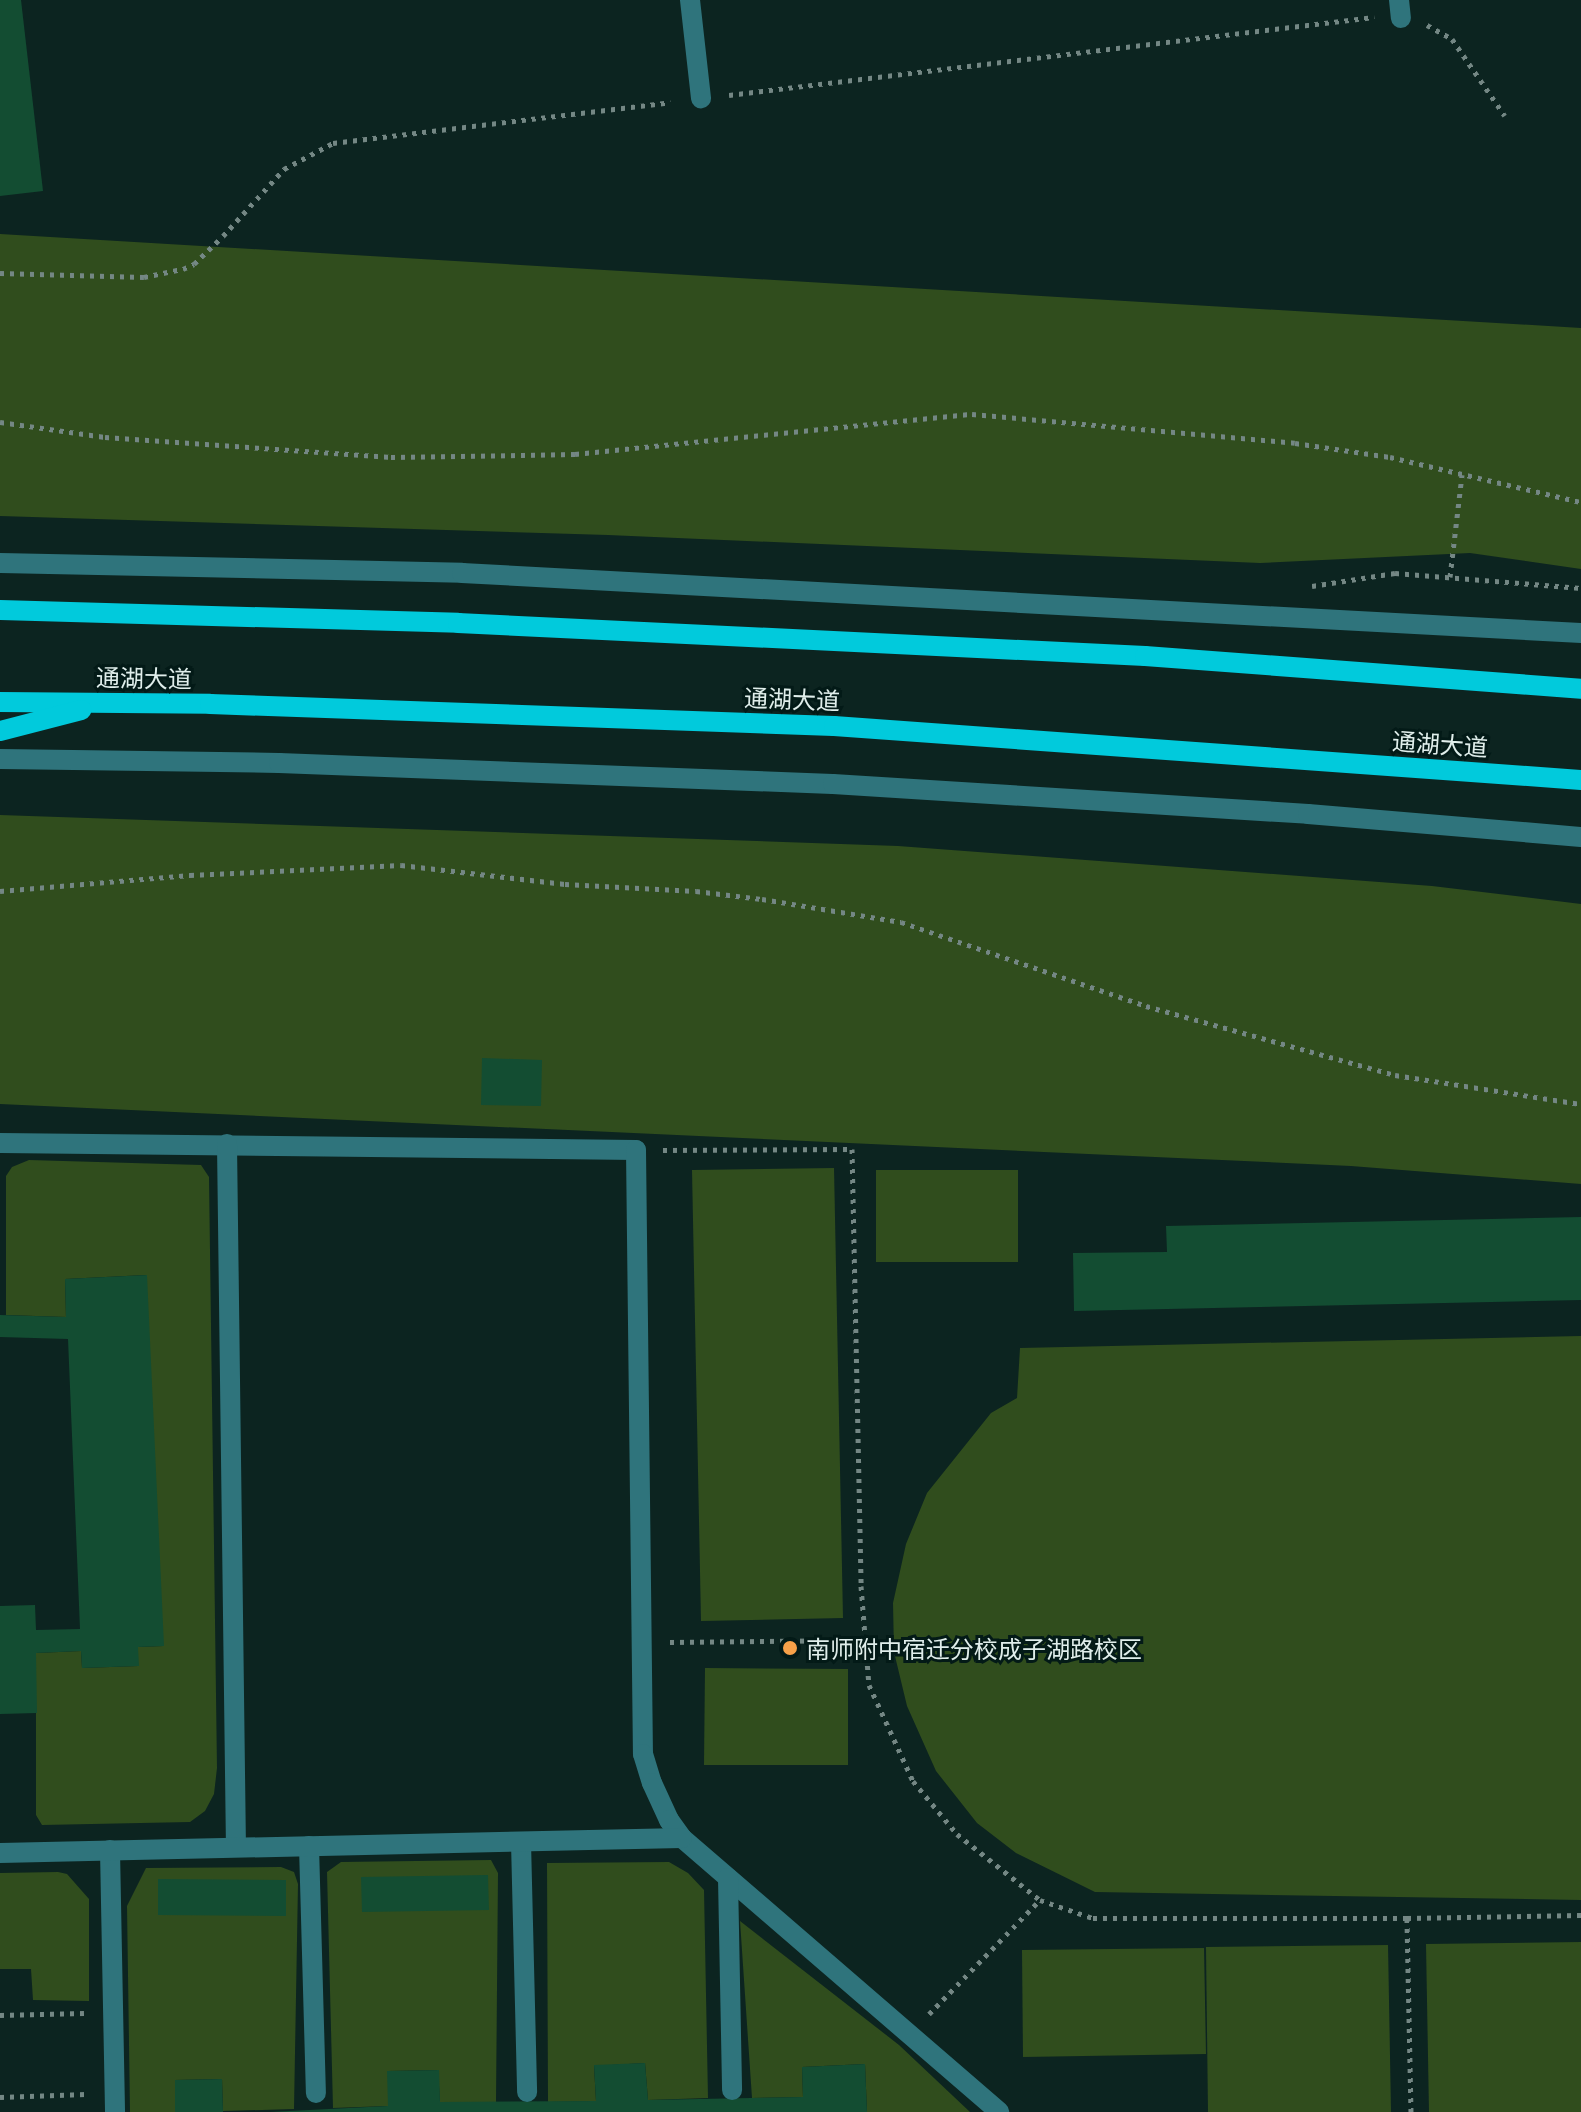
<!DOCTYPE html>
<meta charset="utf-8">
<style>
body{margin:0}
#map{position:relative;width:1581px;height:2112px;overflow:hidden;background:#0c2420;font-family:Literata,"Noto Sans SC",serif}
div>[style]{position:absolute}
.green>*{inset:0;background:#304d1d}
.building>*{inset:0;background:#134d32}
.path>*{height:5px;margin-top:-2.5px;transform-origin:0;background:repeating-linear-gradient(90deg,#748784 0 4px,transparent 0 10px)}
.minor>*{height:20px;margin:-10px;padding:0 10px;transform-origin:10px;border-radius:10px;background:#2f747c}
.major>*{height:20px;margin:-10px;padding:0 10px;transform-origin:10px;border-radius:10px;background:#01cadc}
.dots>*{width:22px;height:22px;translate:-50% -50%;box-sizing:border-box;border:4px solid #031a17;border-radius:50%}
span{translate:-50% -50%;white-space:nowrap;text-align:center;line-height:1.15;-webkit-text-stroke:6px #031a17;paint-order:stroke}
.street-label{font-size:24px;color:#e0eeeb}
.poi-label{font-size:24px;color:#e0eeeb}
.left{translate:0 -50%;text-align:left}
</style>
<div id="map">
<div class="green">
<div style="clip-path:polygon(0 234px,1581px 328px,1581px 569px,1470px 553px,1260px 563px,608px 535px,0 516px)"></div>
<div style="clip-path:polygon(0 815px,898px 846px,1432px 886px,1581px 904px,1581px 1184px,1351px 1166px,0 1104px)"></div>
<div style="clip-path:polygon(29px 1160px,201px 1165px,209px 1177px,217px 1768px,214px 1794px,205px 1811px,190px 1822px,42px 1825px,36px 1815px,36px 1653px,81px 1651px,82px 1668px,138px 1666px,138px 1647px,163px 1646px,146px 1275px,65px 1279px,66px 1317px,6px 1315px,6px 1176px,12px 1167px)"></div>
<div style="clip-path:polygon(834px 1168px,843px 1618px,701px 1621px,692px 1170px)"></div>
<div style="clip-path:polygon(876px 1170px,1018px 1170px,1018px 1262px,876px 1262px)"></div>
<div style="clip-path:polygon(1581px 1336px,1581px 1900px,1095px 1892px,1016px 1853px,977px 1823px,936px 1771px,907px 1706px,894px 1652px,893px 1603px,906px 1544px,927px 1493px,991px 1413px,1017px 1398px,1020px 1348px)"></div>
<div style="clip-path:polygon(705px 1668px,848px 1669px,848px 1765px,704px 1765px)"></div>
<div style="clip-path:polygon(491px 1860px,498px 1873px,496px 2102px,440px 2102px,438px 2070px,388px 2071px,388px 2106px,333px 2108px,327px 1872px,341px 1862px)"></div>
<div style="clip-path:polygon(669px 1862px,688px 1873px,704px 1890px,708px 2098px,648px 2100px,645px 2063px,594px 2066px,596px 2101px,548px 2102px,547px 1863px)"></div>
<div style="clip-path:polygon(281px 1867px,294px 1872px,298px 1884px,294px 2109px,223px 2111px,222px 2079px,175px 2080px,175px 2112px,130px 2112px,127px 1906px,146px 1868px)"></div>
<div style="clip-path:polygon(58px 1872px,67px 1874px,89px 1899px,89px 2001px,33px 2000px,31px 1969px,0 1969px,0 1873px)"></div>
<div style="clip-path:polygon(740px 1921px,899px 2045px,970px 2112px,867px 2112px,865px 2064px,802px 2067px,803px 2097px,752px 2098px)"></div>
<div style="clip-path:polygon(1581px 1942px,1581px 2112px,1429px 2112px,1426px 1944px)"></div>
<div style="clip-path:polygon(1388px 1945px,1391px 2112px,1208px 2112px,1206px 1947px)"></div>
<div style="clip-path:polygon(1204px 1948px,1206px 2054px,1023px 2057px,1022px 1950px)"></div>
</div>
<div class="building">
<div style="clip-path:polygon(0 0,21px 0,43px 191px,0 196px)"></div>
<div style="clip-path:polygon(482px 1058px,542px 1060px,541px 1106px,481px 1105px)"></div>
<div style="clip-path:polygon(1581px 1217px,1581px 1300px,1074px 1311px,1073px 1253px,1167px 1252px,1166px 1226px)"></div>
<div style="clip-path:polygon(147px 1275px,164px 1646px,138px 1647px,139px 1666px,82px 1668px,81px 1651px,36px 1653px,37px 1713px,0 1714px,0 1606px,35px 1605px,36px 1630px,80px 1629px,68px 1339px,0 1337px,0 1315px,66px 1317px,65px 1279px)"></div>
<div style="clip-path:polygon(488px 1875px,489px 1910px,362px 1912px,361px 1877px)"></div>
<div style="clip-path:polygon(158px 1879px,286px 1880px,286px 1916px,158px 1915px)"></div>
<div style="clip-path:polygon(645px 2063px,648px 2100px,803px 2097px,802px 2067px,865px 2064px,867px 2112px,270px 2112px,388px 2106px,387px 2071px,439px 2070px,440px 2102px,596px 2101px,594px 2065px)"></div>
<div style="clip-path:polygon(222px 2079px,223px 2112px,175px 2112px,175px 2080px)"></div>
</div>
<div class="path">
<div style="left:1427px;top:25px;width:29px;rotate:29deg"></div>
<div style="left:1452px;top:39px;width:93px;rotate:55.5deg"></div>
<div style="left:729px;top:95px;width:650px;rotate:-6.9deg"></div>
<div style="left:0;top:273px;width:144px;rotate:1.6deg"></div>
<div style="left:144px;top:277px;width:40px;rotate:-12deg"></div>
<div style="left:183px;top:269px;width:12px;rotate:-24deg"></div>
<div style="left:194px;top:264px;width:40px;rotate:-44deg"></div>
<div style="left:223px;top:236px;width:91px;rotate:-47.7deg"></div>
<div style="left:284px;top:169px;width:55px;rotate:-28deg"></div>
<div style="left:333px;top:143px;width:340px;rotate:-6.9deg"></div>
<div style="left:0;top:422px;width:106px;rotate:8.1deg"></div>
<div style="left:105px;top:437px;width:287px;rotate:4deg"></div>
<div style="left:391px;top:457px;width:184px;rotate:-0.9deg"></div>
<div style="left:575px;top:454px;width:399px;rotate:-5.8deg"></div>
<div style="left:972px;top:414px;width:324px;rotate:5.1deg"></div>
<div style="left:1295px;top:443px;width:96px;rotate:8.4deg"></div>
<div style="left:1390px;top:457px;width:196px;rotate:13.3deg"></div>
<div style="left:1450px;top:577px;width:103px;rotate:-83.3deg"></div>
<div style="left:1312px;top:586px;width:84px;rotate:-8.9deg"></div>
<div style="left:1395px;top:573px;width:187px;rotate:4.6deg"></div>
<div style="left:0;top:891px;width:191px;rotate:-4.8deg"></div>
<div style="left:190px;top:875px;width:211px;rotate:-2.7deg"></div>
<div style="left:401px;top:865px;width:165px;rotate:6.6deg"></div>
<div style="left:565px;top:884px;width:131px;rotate:3.1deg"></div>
<div style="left:696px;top:891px;width:66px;rotate:6.9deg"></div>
<div style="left:762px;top:899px;width:141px;rotate:9.4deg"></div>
<div style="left:901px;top:922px;width:259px;rotate:18.9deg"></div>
<div style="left:1146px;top:1006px;width:258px;rotate:15.5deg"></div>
<div style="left:1395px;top:1075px;width:188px;rotate:8.9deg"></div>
<div style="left:663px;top:1150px;width:189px;rotate:-0.3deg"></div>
<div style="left:852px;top:1149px;width:437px;rotate:88.8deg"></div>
<div style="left:861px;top:1586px;width:99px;rotate:85.4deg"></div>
<div style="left:869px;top:1685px;width:106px;rotate:65.4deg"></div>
<div style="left:913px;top:1781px;width:69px;rotate:50.3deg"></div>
<div style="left:957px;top:1834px;width:106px;rotate:38.5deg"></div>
<div style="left:1040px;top:1900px;width:56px;rotate:18.8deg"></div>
<div style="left:1093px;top:1918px;width:314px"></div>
<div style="left:670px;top:1642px;width:195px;rotate:-0.6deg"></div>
<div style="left:929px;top:2014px;width:159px;rotate:-45.8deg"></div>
<div style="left:0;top:2015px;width:84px;rotate:-1.4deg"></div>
<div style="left:0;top:2097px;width:86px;rotate:-2deg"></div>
<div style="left:1411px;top:2112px;width:194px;rotate:-91.2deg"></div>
<div style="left:1407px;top:1918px;width:174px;rotate:-1deg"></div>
</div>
<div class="minor">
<div style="left:690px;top:0;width:99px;rotate:83.6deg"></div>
<div style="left:1399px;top:0;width:18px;rotate:84deg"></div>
<div style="left:0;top:563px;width:462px;rotate:1.2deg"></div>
<div style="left:462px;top:573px;width:1121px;rotate:3.07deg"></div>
<div style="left:0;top:759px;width:279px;rotate:0.8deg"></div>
<div style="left:279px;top:763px;width:554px;rotate:2.17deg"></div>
<div style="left:833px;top:784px;width:476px;rotate:3.6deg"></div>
<div style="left:1308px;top:814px;width:274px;rotate:4.8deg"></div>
<div style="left:0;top:1143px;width:636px;rotate:0.63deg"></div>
<div style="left:636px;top:1150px;width:604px;rotate:89.34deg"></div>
<div style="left:643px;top:1754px;width:30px;rotate:73deg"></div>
<div style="left:652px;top:1783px;width:41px;rotate:65.3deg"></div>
<div style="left:669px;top:1820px;width:22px;rotate:54deg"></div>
<div style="left:682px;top:1838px;width:419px;rotate:40.8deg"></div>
<div style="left:227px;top:1144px;width:703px;rotate:89.27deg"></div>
<div style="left:521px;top:1842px;width:250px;rotate:88.6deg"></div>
<div style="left:309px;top:1846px;width:247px;rotate:88.4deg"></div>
<div style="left:110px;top:1850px;width:262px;rotate:88.9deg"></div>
<div style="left:0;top:1853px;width:682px;rotate:-1.26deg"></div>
<div style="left:728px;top:1878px;width:212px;rotate:88.9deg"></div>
</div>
<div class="major">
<div style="left:0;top:610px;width:458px;rotate:1.6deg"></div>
<div style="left:458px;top:623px;width:688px;rotate:2.75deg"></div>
<div style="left:1145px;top:656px;width:437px;rotate:4.3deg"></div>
<div style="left:0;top:702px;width:210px;rotate:0.5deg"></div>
<div style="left:210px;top:704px;width:624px;rotate:2.02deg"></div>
<div style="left:834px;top:726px;width:749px;rotate:4.13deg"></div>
<div style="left:0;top:731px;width:84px;rotate:-14.5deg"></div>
</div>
<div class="dots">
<div style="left:790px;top:1648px;background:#f7a149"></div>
</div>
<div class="street-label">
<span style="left:144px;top:677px;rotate:1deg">通湖大道</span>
<span style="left:792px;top:698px;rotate:2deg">通湖大道</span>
<span style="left:1440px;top:743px;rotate:4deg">通湖大道</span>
</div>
<div class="poi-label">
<span class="left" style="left:806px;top:1648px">南师附中宿迁分校成子湖路校区</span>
</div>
</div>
